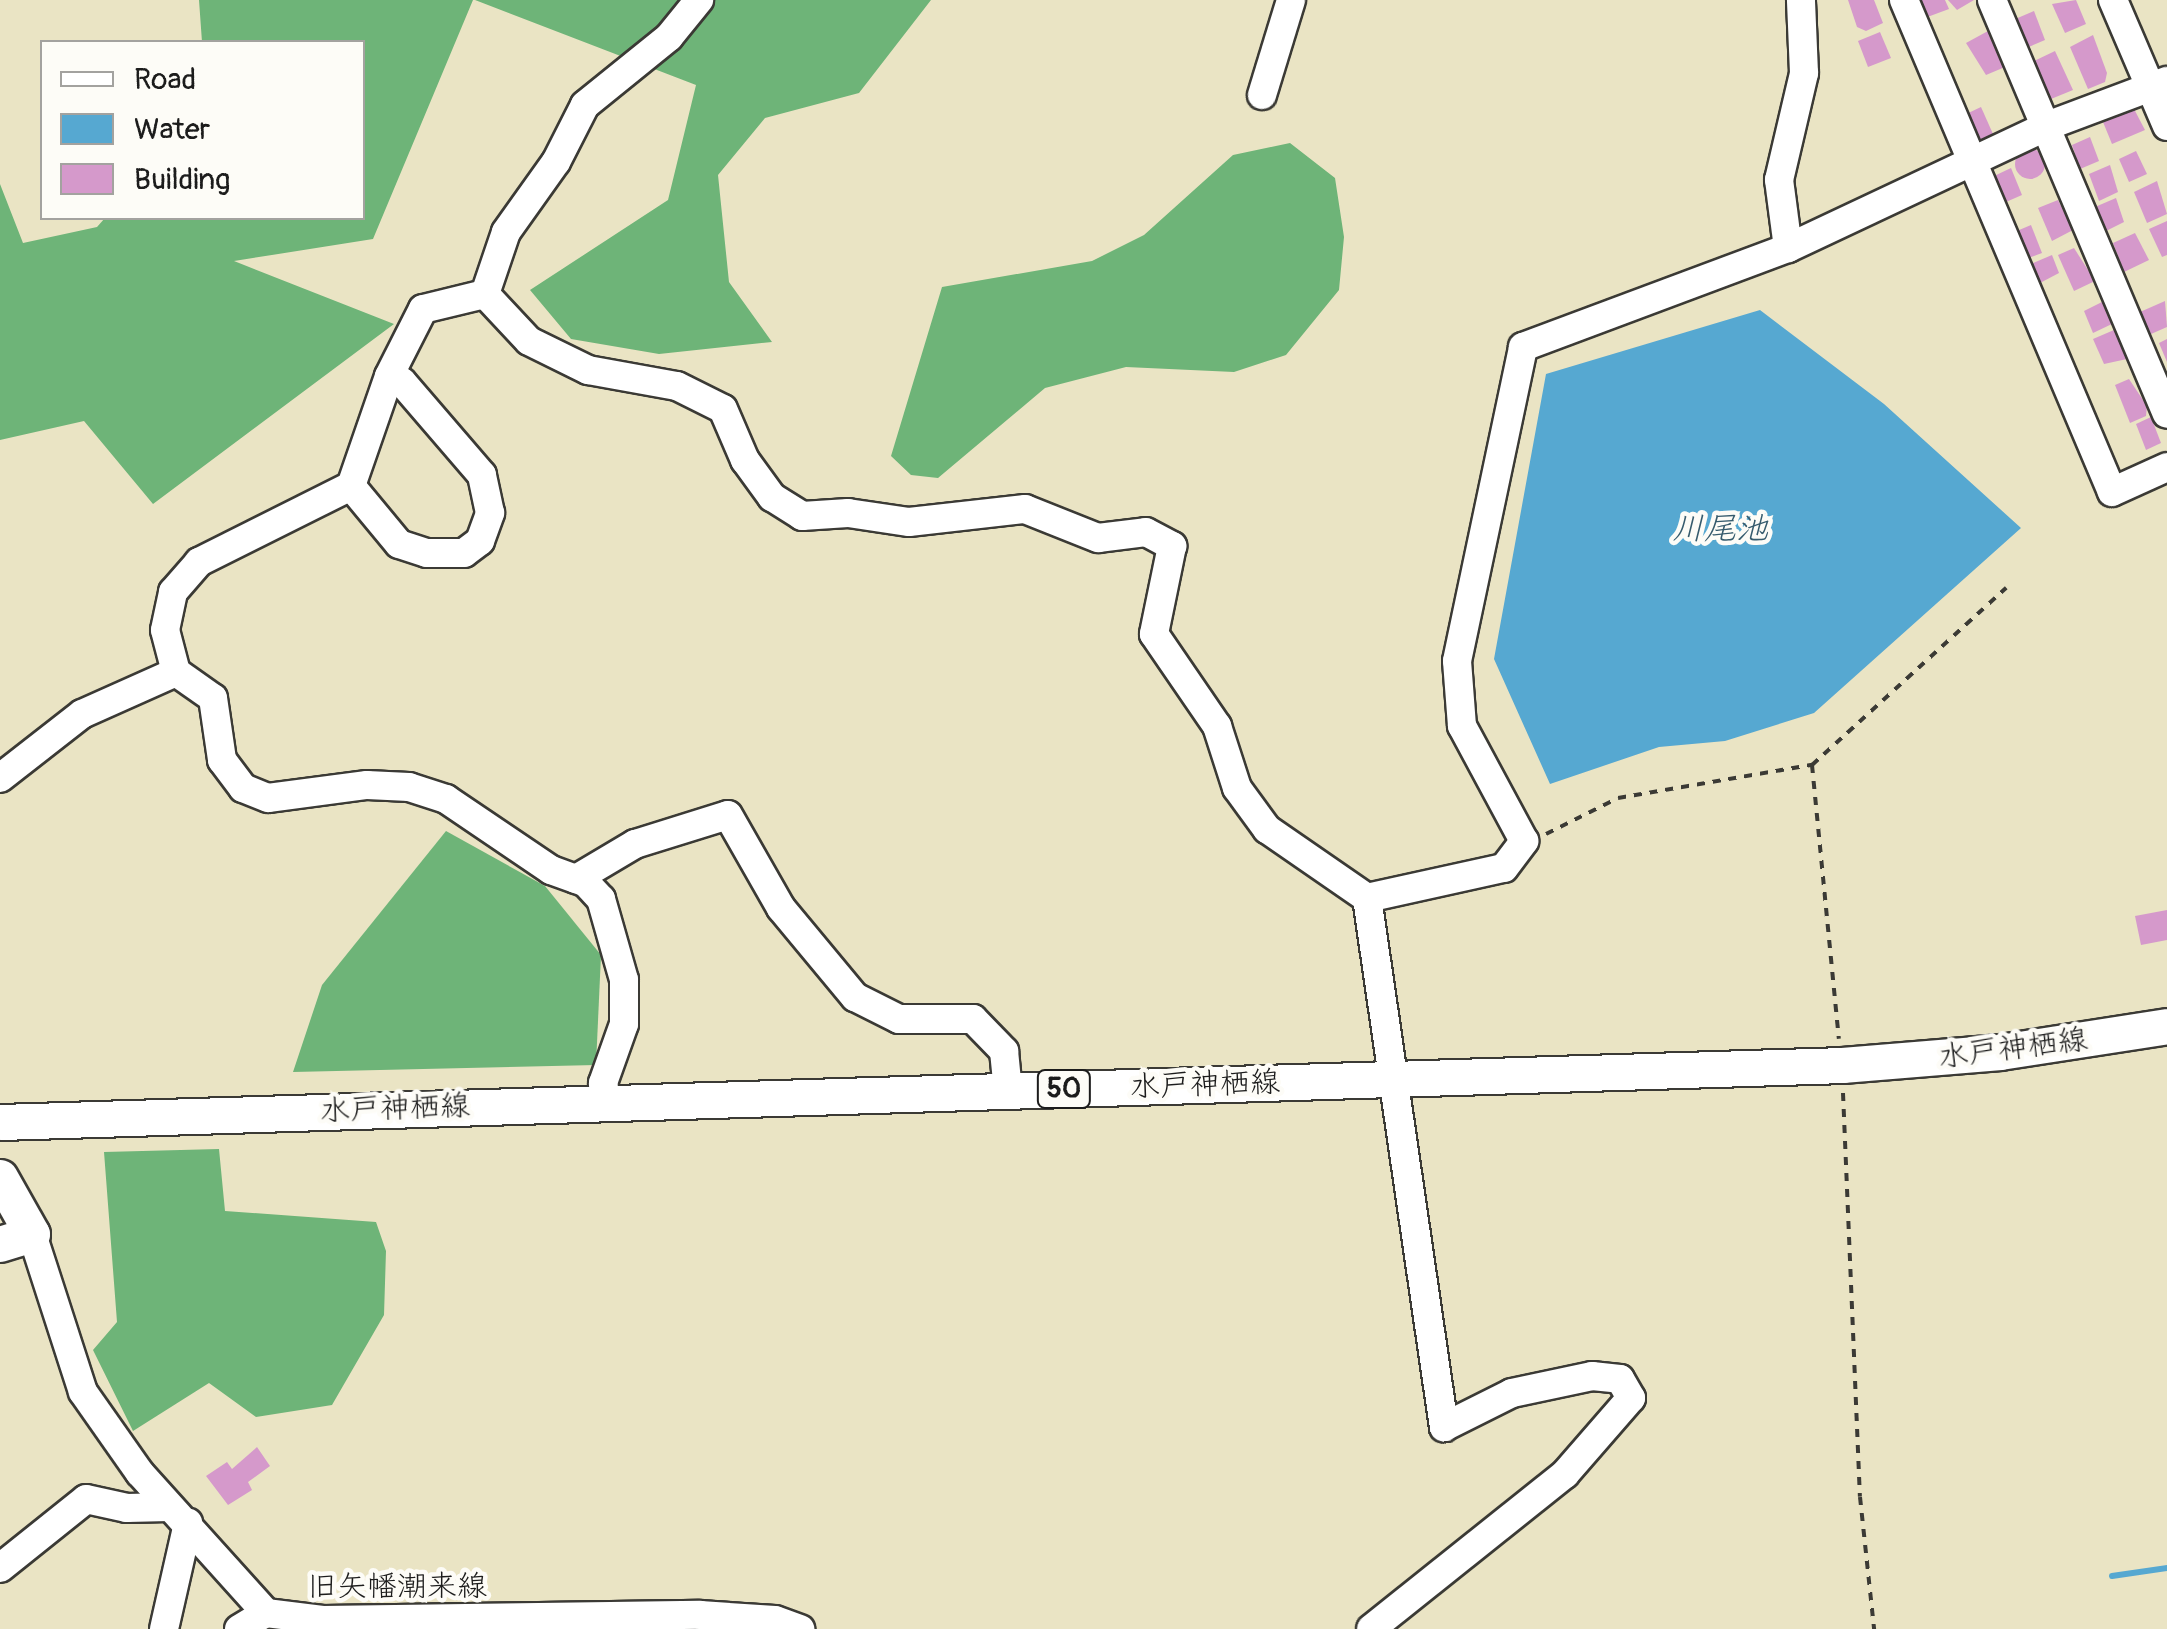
<!DOCTYPE html>
<meta charset="utf-8">
<style>
body{margin:0}
#map{position:relative;width:2167px;height:1629px;overflow:hidden;background:#eae4c4;font-family:Pangolin,"Klee One",sans-serif}
div>[style]{position:absolute}
.forest>*{inset:0;background:#6eb478}
.water>*{inset:0;background:#56a8d1}
.stream>*{height:6px;margin:-3px;padding:0 3px;transform-origin:3px;border-radius:3px;background:#56a8d1}
.building>*{inset:0;background:#d599cb}
.round{border-radius:50%}
.path>*{height:4px;margin-top:-2px;transform-origin:0;background:repeating-linear-gradient(90deg,#3b3a35 0 8px,transparent 0 16px)}
.roads{filter:drop-shadow(2px 0 #3b3a35) drop-shadow(-2px 0 #3b3a35) drop-shadow(0 2px #3b3a35) drop-shadow(0 -2px #3b3a35)}
.minor>*{height:28px;margin:-14px;padding:0 14px;transform-origin:14px;border-radius:14px;background:#fff}
.major>*{height:35px;margin:-17.5px;padding:0 17.5px;transform-origin:17.5px;border-radius:17.5px;background:#fff}
span{translate:-50% -50%;white-space:nowrap;text-align:center;line-height:1.15;-webkit-text-stroke:9px #fdfcf7;paint-order:stroke}
.shield-label span{padding:2px 8px;background:#fdfcf7;border:2px solid;border-radius:8px;-webkit-text-stroke-width:0}
.shield-label{font-size:28px;color:#1c1c1c;font-weight:700}
.street-label{font-size:30px;color:#1c1c1c}
.water-label{font-size:32px;color:#365b6d;font-style:italic}
.legend{position:absolute;left:40px;top:40px;width:325px;height:180px;box-sizing:border-box;background:#fdfcf7;border:2px solid #a3a29f;margin:0;padding:12px 18px;list-style:none;font-size:30px;color:#1c1c1c}
.legend li{display:flex;align-items:center;gap:20px;height:50px}
.legend b{width:50px;border:2px solid #a3a29f}
</style>
<div id="map">
<div class="forest">
<div style="clip-path:polygon(199px 0,473px 0,373px 239px,234px 261px,394px 324px,153px 504px,84px 421px,0 440px,0 184px,23px 243px,97px 227px,105px 218px,362px 218px,362px 42px,202px 42px)"></div>
<div style="clip-path:polygon(475px 0,931px 0,859px 93px,765px 118px,718px 175px,729px 282px,772px 342px,659px 354px,571px 339px,530px 290px,668px 200px,696px 85px)"></div>
<div style="clip-path:polygon(1290px 143px,1335px 178px,1344px 237px,1339px 290px,1286px 355px,1234px 372px,1126px 367px,1045px 388px,938px 478px,911px 475px,891px 456px,942px 287px,1092px 261px,1144px 235px,1233px 155px)"></div>
<div style="clip-path:polygon(446px 831px,545px 886px,601px 955px,596px 1065px,293px 1072px,322px 985px)"></div>
<div style="clip-path:polygon(219px 1149px,225px 1211px,376px 1222px,386px 1251px,384px 1315px,332px 1405px,256px 1417px,209px 1383px,133px 1431px,93px 1350px,117px 1322px,104px 1152px)"></div>
</div>
<div class="water">
<div style="clip-path:polygon(1760px 310px,1884px 404px,2021px 528px,1814px 713px,1725px 741px,1659px 747px,1550px 784px,1494px 659px,1546px 374px)"></div>
</div>
<div class="stream">
<div style="left:2112px;top:1576px;width:56px;rotate:-8.3deg"></div>
</div>
<div class="building">
<div style="clip-path:polygon(1848px 0,1874px 0,1883px 23px,1866px 31px,1857px 27px)"></div>
<div style="clip-path:polygon(1914px 0,1945px 0,1949px 9px,1922px 19px)"></div>
<div style="clip-path:polygon(1948px 0,1974px 0,1957px 10px)"></div>
<div style="clip-path:polygon(2076px 0,2086px 24px,2065px 33px,2052px 4px)"></div>
<div style="clip-path:polygon(2034px 11px,2045px 40px,2024px 49px,2013px 20px)"></div>
<div style="clip-path:polygon(1988px 31px,2005px 67px,1986px 75px,1966px 43px)"></div>
<div style="clip-path:polygon(1880px 32px,1891px 58px,1868px 67px,1858px 41px)"></div>
<div style="clip-path:polygon(2093px 35px,2107px 73px,2105px 82px,2088px 89px,2070px 47px)"></div>
<div style="clip-path:polygon(2055px 51px,2073px 90px,2051px 99px,2030px 63px)"></div>
<div style="clip-path:polygon(1981px 107px,1993px 134px,1973px 143px,1962px 116px)"></div>
<div style="clip-path:polygon(2134px 109px,2145px 130px,2112px 144px,2103px 122px)"></div>
<div style="clip-path:polygon(2090px 137px,2099px 161px,2080px 169px,2072px 145px)"></div>
<div class="round" style="left:2015px;top:149px;width:30px;height:30px"></div>
<div style="clip-path:polygon(2136px 151px,2147px 174px,2129px 182px,2119px 159px)"></div>
<div style="clip-path:polygon(2110px 165px,2118px 192px,2099px 201px,2089px 174px)"></div>
<div style="clip-path:polygon(2011px 168px,2022px 195px,1999px 205px,1992px 177px)"></div>
<div style="clip-path:polygon(2157px 181px,2167px 214px,2147px 223px,2134px 192px)"></div>
<div style="clip-path:polygon(2116px 198px,2124px 222px,2106px 231px,2095px 207px)"></div>
<div style="clip-path:polygon(2058px 200px,2073px 230px,2052px 241px,2038px 208px)"></div>
<div style="clip-path:polygon(2167px 221px,2167px 255px,2162px 257px,2149px 229px)"></div>
<div style="clip-path:polygon(2031px 225px,2042px 253px,2023px 260px,2012px 233px)"></div>
<div style="clip-path:polygon(2135px 233px,2149px 260px,2124px 272px,2113px 243px)"></div>
<div style="clip-path:polygon(2074px 248px,2095px 281px,2074px 291px,2058px 255px)"></div>
<div style="clip-path:polygon(2052px 255px,2059px 273px,2040px 283px,2031px 264px)"></div>
<div style="clip-path:polygon(2106px 300px,2114px 323px,2093px 333px,2084px 311px)"></div>
<div style="clip-path:polygon(2165px 301px,2167px 327px,2151px 334px,2140px 312px)"></div>
<div style="clip-path:polygon(2114px 330px,2127px 359px,2104px 364px,2093px 339px)"></div>
<div style="clip-path:polygon(2167px 339px,2167px 362px,2159px 343px)"></div>
<div style="clip-path:polygon(2129px 379px,2147px 406px,2146px 416px,2130px 423px,2115px 385px)"></div>
<div style="clip-path:polygon(2151px 417px,2161px 443px,2146px 450px,2136px 424px)"></div>
<div style="clip-path:polygon(2167px 910px,2167px 940px,2141px 945px,2135px 916px)"></div>
<div style="clip-path:polygon(257px 1447px,270px 1466px,248px 1482px,252px 1490px,228px 1505px,206px 1476px,227px 1462px,232px 1469px)"></div>
</div>
<div class="path">
<div style="left:1812px;top:765px;width:275px;rotate:84.4deg"></div>
<div style="left:1546px;top:834px;width:80px;rotate:-26.6deg"></div>
<div style="left:1618px;top:798px;width:197px;rotate:-9.7deg"></div>
<div style="left:1812px;top:765px;width:263px;rotate:-42.4deg"></div>
<div style="left:1843px;top:1093px;width:404px;rotate:87.6deg"></div>
<div style="left:1860px;top:1497px;width:133px;rotate:83.9deg"></div>
</div>
<div class="roads">
<div class="minor">
<div style="left:1904px;top:0;width:534px;rotate:67.08deg"></div>
<div style="left:2112px;top:492px;width:60px;rotate:-24.4deg"></div>
<div style="left:1992px;top:0;width:449px;rotate:67.1deg"></div>
<div style="left:2113px;top:0;width:137px;rotate:66.8deg"></div>
<div style="left:1262px;top:95px;width:99px;rotate:-73deg"></div>
<div style="left:1788px;top:248px;width:69px;rotate:-97.5deg"></div>
<div style="left:1779px;top:180px;width:110px;rotate:-76.8deg"></div>
<div style="left:1804px;top:73px;width:73px;rotate:-92.4deg"></div>
<div style="left:485px;top:294px;width:64px;rotate:46.9deg"></div>
<div style="left:529px;top:341px;width:66px;rotate:26.2deg"></div>
<div style="left:588px;top:370px;width:90px;rotate:10.2deg"></div>
<div style="left:677px;top:386px;width:51px;rotate:26.6deg"></div>
<div style="left:723px;top:409px;width:56px;rotate:66.7deg"></div>
<div style="left:745px;top:460px;width:46px;rotate:53.9deg"></div>
<div style="left:772px;top:497px;width:36px;rotate:32deg"></div>
<div style="left:802px;top:516px;width:46px;rotate:-3.7deg"></div>
<div style="left:848px;top:513px;width:62px;rotate:8.4deg"></div>
<div style="left:909px;top:522px;width:117px;rotate:-6.4deg"></div>
<div style="left:1025px;top:509px;width:79px;rotate:21.7deg"></div>
<div style="left:1098px;top:538px;width:48px;rotate:-7.1deg"></div>
<div style="left:1146px;top:532px;width:30px;rotate:28deg"></div>
<div style="left:1172px;top:546px;width:90px;rotate:101.6deg"></div>
<div style="left:1154px;top:634px;width:112px;rotate:55.6deg"></div>
<div style="left:1217px;top:726px;width:65px;rotate:72.1deg"></div>
<div style="left:1237px;top:788px;width:51px;rotate:53.8deg"></div>
<div style="left:1267px;top:829px;width:121px;rotate:34.6deg"></div>
<div style="left:1367px;top:898px;width:140px;rotate:-12.4deg"></div>
<div style="left:1504px;top:868px;width:34px;rotate:-53deg"></div>
<div style="left:1524px;top:841px;width:131px;rotate:-118.3deg"></div>
<div style="left:1462px;top:726px;width:65px;rotate:-94.4deg"></div>
<div style="left:1457px;top:661px;width:321px;rotate:-78.1deg"></div>
<div style="left:1523px;top:347px;width:283px;rotate:-20.5deg"></div>
<div style="left:1788px;top:248px;width:286px;rotate:-25.2deg"></div>
<div style="left:2047px;top:126px;width:128px;rotate:-20.6deg"></div>
<div style="left:351px;top:486px;width:75px;rotate:50.4deg"></div>
<div style="left:399px;top:544px;width:29px;rotate:18deg"></div>
<div style="left:427px;top:553px;width:37px"></div>
<div style="left:464px;top:553px;width:20px;rotate:-37deg"></div>
<div style="left:480px;top:541px;width:30px;rotate:-70deg"></div>
<div style="left:490px;top:513px;width:39px;rotate:-102deg"></div>
<div style="left:482px;top:475px;width:123px;rotate:-130.7deg"></div>
<div style="left:402px;top:382px;width:14px;rotate:-155deg"></div>
<div style="left:176px;top:672px;width:45px;rotate:35.1deg"></div>
<div style="left:213px;top:698px;width:63px;rotate:81.7deg"></div>
<div style="left:222px;top:760px;width:35px;rotate:53deg"></div>
<div style="left:243px;top:788px;width:27px;rotate:22deg"></div>
<div style="left:268px;top:798px;width:100px;rotate:-7.5deg"></div>
<div style="left:367px;top:785px;width:42px;rotate:2.7deg"></div>
<div style="left:409px;top:787px;width:39px;rotate:18deg"></div>
<div style="left:446px;top:799px;width:127px;rotate:34.1deg"></div>
<div style="left:551px;top:870px;width:37px;rotate:20deg"></div>
<div style="left:586px;top:883px;width:22px;rotate:47deg"></div>
<div style="left:601px;top:899px;width:84px;rotate:74.1deg"></div>
<div style="left:624px;top:980px;width:44px;rotate:90deg"></div>
<div style="left:624px;top:1024px;width:63px;rotate:109.6deg"></div>
<div style="left:603px;top:1083px;width:20px;rotate:79deg"></div>
<div style="left:0;top:778px;width:104px;rotate:-38deg"></div>
<div style="left:82px;top:714px;width:103px;rotate:-24.1deg"></div>
<div style="left:176px;top:672px;width:43px;rotate:-104.7deg"></div>
<div style="left:165px;top:630px;width:39px;rotate:-78deg"></div>
<div style="left:173px;top:592px;width:40px;rotate:-49deg"></div>
<div style="left:199px;top:562px;width:170px;rotate:-26.6deg"></div>
<div style="left:351px;top:486px;width:116px;rotate:-70.9deg"></div>
<div style="left:389px;top:376px;width:75px;rotate:-63.1deg"></div>
<div style="left:423px;top:309px;width:64px;rotate:-13.6deg"></div>
<div style="left:485px;top:294px;width:65px;rotate:-71.3deg"></div>
<div style="left:506px;top:232px;width:86px;rotate:-54.5deg"></div>
<div style="left:556px;top:162px;width:64px;rotate:-63deg"></div>
<div style="left:585px;top:105px;width:108px;rotate:-39deg"></div>
<div style="left:669px;top:37px;width:48px;rotate:-51deg"></div>
<div style="left:576px;top:879px;width:69px;rotate:-30.7deg"></div>
<div style="left:635px;top:844px;width:97px;rotate:-17.3deg"></div>
<div style="left:728px;top:815px;width:107px;rotate:60.3deg"></div>
<div style="left:781px;top:908px;width:116px;rotate:50.3deg"></div>
<div style="left:855px;top:997px;width:49px;rotate:26.6deg"></div>
<div style="left:899px;top:1019px;width:74px"></div>
<div style="left:973px;top:1019px;width:45px;rotate:45.9deg"></div>
<div style="left:1004px;top:1051px;width:40px;rotate:84.3deg"></div>
<div style="left:1367px;top:898px;width:535px;rotate:81.72deg"></div>
<div style="left:1444px;top:1427px;width:76px;rotate:-26.6deg"></div>
<div style="left:1512px;top:1393px;width:82px;rotate:-12deg"></div>
<div style="left:1592px;top:1376px;width:28px;rotate:6deg"></div>
<div style="left:1620px;top:1379px;width:22px;rotate:60deg"></div>
<div style="left:1631px;top:1398px;width:101px;rotate:131deg"></div>
<div style="left:1565px;top:1474px;width:248px;rotate:141.4deg"></div>
<div style="left:32px;top:1234px;width:166px;rotate:72.1deg"></div>
<div style="left:83px;top:1392px;width:99px;rotate:54.9deg"></div>
<div style="left:140px;top:1473px;width:188px;rotate:48deg"></div>
<div style="left:266px;top:1613px;width:57px;rotate:7deg"></div>
<div style="left:323px;top:1620px;width:377px;rotate:-0.8deg"></div>
<div style="left:700px;top:1615px;width:75px;rotate:3.8deg"></div>
<div style="left:775px;top:1620px;width:27px;rotate:20deg"></div>
<div style="left:0;top:1568px;width:110px;rotate:-38.7deg"></div>
<div style="left:86px;top:1499px;width:42px;rotate:12.4deg"></div>
<div style="left:127px;top:1508px;width:42px;rotate:-1.4deg"></div>
<div style="left:164px;top:1629px;width:109px;rotate:-77.2deg"></div>
<div style="left:239px;top:1629px;width:31px;rotate:-31deg"></div>
</div>
<div class="major">
<div style="left:0;top:1122px;width:1843px;rotate:-1.77deg"></div>
<div style="left:1842px;top:1065px;width:159px;rotate:-4.7deg"></div>
<div style="left:2000px;top:1052px;width:169px;rotate:-8.8deg"></div>
<div style="left:0;top:1177px;width:65px;rotate:60.7deg"></div>
<div style="left:32px;top:1234px;width:34px;rotate:163deg"></div>
</div>
</div>
<div class="shield-label">
<span style="left:1064px;top:1089px">50</span>
</div>
<div class="street-label">
<span style="left:2013px;top:1049px;rotate:-7deg">水戸神栖線</span>
<span style="left:1205px;top:1085px;rotate:-2deg">水戸神栖線</span>
<span style="left:395px;top:1109px;rotate:-2deg">水戸神栖線</span>
<span style="left:397px;top:1587px">旧矢幡潮来線</span>
</div>
<div class="water-label">
<span style="left:1720px;top:529px">川尾池</span>
</div>
<ul class="legend">
<li><b style="height:12px;background:#fff"></b>Road</li>
<li><b style="height:28px;background:#56a8d1"></b>Water</li>
<li><b style="height:28px;background:#d599cb"></b>Building</li>
</ul>
</div>
